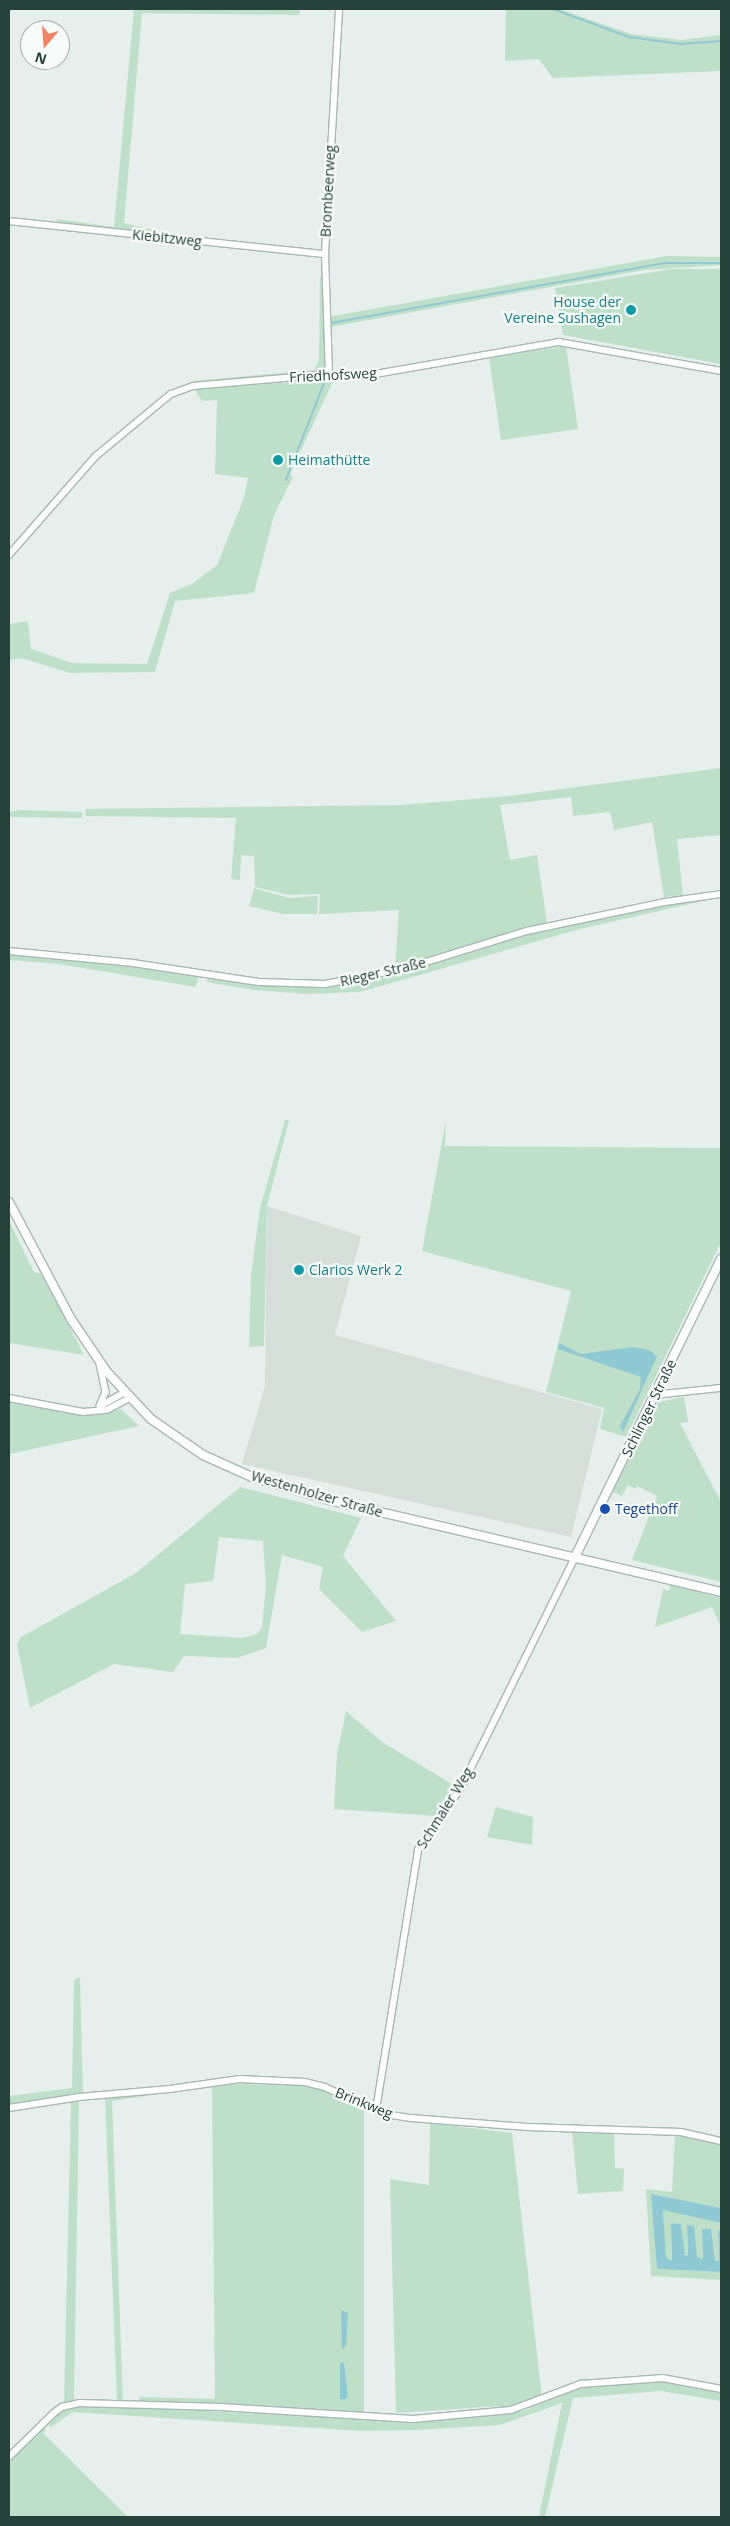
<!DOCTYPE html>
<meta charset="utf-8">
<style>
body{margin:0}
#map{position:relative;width:730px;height:2526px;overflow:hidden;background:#e6efeb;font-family:"Open Sans",sans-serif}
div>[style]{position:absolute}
.built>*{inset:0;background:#d4dfda}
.green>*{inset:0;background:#bfe0c8}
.water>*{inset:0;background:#8ec9d4}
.stream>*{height:2px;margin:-1px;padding:0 1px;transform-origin:1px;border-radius:1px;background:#8ec9d4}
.roads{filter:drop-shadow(1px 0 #a8b8b2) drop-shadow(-1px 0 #a8b8b2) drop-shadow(0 1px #a8b8b2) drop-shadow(0 -1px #a8b8b2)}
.street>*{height:5.5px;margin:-2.75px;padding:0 2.75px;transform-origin:2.75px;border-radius:2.75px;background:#fff}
.secondary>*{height:8px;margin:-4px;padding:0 4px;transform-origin:4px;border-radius:4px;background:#fff}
.dots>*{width:14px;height:14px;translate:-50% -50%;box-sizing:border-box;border:2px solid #f7fbf9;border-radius:50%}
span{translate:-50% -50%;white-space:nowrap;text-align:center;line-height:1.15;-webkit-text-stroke:4.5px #f7fbf9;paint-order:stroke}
.street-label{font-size:14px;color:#24423a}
.culture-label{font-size:14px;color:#0d838f}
.right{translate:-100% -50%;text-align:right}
.left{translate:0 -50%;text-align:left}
.transit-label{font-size:14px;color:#164399}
.frame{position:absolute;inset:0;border:10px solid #24423a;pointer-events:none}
.north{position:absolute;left:20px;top:20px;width:50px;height:50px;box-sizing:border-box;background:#f7fbf9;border:1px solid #a3b1ad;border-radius:50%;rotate:198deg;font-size:14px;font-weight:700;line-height:20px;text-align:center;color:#24423a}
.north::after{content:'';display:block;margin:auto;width:18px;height:22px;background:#f4845f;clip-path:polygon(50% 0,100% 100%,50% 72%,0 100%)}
</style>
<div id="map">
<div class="built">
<div style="clip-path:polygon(267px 1206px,361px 1236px,335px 1335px,602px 1409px,571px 1537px,242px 1464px,265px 1386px)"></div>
</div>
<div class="green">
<div style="clip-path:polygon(134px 9px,300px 9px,299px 15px,142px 13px,124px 223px,154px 230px,153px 234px,56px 223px,57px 219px,114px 227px)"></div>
<div style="clip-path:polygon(506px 9px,559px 9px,631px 34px,682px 40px,721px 35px,721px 71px,553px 78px,539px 59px,505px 61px)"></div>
<div style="clip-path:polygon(667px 256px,721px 257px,721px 265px,644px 270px,330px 327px,328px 317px)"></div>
<div style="clip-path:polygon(672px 269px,721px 269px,721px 364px,563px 335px,555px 288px)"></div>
<div style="clip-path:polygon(324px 276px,328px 373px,192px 384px,193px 381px,314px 370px,319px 360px,320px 277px)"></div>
<div style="clip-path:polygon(566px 346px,578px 429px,501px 440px,489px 357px)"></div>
<div style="clip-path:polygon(334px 379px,290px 474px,293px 477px,274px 515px,254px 593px,175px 601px,155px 672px,70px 673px,22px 658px,9px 660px,9px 624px,28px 621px,31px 649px,72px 663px,147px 664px,170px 593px,192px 584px,217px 565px,244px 498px,248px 478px,215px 474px,217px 400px,202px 401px,194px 389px)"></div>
<div style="clip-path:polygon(721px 768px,721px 835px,677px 839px,683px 895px,664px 897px,652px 822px,614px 830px,610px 812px,573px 816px,571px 797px,500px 805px,510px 860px,537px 855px,547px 923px,395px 968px,399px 910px,319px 914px,320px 894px,289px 895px,255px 887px,254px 856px,241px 855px,240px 880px,231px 879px,236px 818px,86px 816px,85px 809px,402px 805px,509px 796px)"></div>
<div style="clip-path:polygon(20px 810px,82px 812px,82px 818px,9px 817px,9px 812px)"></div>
<div style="clip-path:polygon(254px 888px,289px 898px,318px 896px,317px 914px,283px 914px,249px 906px)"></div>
<div style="clip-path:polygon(712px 897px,716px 898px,580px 929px,360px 992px,307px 994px,254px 990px,207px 982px,208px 977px,254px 985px,325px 987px,352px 984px,528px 934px,666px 903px)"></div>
<div style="clip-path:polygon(9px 955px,132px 966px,198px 977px,196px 987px,59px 964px,9px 960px)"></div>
<div style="clip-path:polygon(285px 1120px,289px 1120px,267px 1206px,264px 1346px,249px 1347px,251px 1275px,260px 1208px)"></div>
<div style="clip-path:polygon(446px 1120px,445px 1146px,721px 1148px,721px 1242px,626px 1437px,600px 1429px,604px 1408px,546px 1392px,571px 1291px,422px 1251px)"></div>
<div style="clip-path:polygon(9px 1221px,34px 1272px,42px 1274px,84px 1355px,9px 1343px)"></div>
<div style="clip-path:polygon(684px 1397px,688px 1422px,680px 1423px,721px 1502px,721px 1582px,632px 1560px,657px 1496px,637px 1486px,636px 1489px,628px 1485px,622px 1496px,612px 1492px,658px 1402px)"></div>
<div style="clip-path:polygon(9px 1403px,29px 1404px,83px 1415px,121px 1409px,139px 1426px,9px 1454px)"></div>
<div style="clip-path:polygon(evenodd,240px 1487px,361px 1518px,343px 1556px,396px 1621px,362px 1632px,319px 1589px,323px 1567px,282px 1555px,266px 1648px,237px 1658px,184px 1656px,173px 1672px,114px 1664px,30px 1708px,17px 1644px,21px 1637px,136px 1573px,240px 1487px,219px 1537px,263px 1541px,266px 1586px,262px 1627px,257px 1634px,243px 1638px,180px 1634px,185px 1584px,213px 1581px,219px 1537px)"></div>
<div style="clip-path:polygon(670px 1584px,721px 1598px,721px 1627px,712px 1607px,655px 1627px,663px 1589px,669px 1591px)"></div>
<div style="clip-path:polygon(346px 1711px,382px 1742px,457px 1787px,438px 1816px,334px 1809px,337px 1754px)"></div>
<div style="clip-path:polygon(496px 1807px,533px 1817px,532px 1845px,487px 1837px)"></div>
<div style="clip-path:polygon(80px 1977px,83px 2094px,9px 2105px,9px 2096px,72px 2088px,74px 1980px)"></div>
<div style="clip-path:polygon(evenodd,226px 2083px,304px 2086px,323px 2089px,364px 2108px,364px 2413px,221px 2403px,140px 2404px,139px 2397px,215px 2399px,212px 2085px,226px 2083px,344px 2362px,348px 2395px,346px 2399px,340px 2400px,340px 2363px,344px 2362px)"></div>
<div style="clip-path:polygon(149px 2092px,152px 2095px,112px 2101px,123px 2402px,117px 2401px,105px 2098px)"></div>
<div style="clip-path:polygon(71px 2101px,79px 2101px,74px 2401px,64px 2404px)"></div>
<div style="clip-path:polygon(430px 2123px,512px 2133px,542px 2398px,521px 2406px,500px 2410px,500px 2406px,396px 2413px,390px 2179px,429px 2185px)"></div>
<div style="clip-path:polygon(572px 2131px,614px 2132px,615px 2168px,624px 2169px,623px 2191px,578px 2194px)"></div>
<div style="clip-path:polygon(675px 2135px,721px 2144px,721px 2208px,652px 2195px,657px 2269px,721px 2272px,721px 2280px,651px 2276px,646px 2189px,672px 2192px)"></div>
<div style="clip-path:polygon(663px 2209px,721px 2223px,721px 2231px,718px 2231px,719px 2261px,715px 2261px,702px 2229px,703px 2259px,697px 2258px,687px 2225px,688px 2256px,684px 2256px,681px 2224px,671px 2223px,672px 2261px,665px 2258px)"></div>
<div style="clip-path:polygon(662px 2380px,721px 2392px,721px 2401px,661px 2391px,573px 2398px,545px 2517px,539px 2517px,562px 2403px,500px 2425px,415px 2430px,361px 2431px,73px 2412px,51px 2427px,46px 2422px,63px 2408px,78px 2405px,412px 2421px,523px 2411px,582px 2386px)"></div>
<div style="clip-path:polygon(42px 2426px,46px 2430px,43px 2433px,128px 2517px,9px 2517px,9px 2459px)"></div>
</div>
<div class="water">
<div style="clip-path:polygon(559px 1343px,581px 1354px,633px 1347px,649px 1350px,657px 1356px,623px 1432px,620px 1426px,640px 1389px,641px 1377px,558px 1349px)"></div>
<div style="clip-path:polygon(651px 2194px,721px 2208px,721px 2223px,663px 2210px,666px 2258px,672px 2261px,671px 2223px,681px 2224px,685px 2256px,688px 2255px,687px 2225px,694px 2226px,697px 2257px,703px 2259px,702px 2229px,711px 2229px,715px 2261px,719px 2261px,718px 2230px,721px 2231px,721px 2272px,657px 2269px)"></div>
<div style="clip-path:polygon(341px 2310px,348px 2313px,346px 2346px,342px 2349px)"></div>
<div style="clip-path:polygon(344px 2362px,348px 2395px,346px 2399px,340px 2400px,340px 2363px)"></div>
</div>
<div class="stream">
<div style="left:553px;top:9px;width:81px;rotate:20.2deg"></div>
<div style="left:629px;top:37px;width:52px;rotate:7.7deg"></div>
<div style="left:681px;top:44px;width:40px;rotate:-4.3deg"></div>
<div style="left:331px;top:323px;width:339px;rotate:-10.2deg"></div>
<div style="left:665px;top:263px;width:56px"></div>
<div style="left:324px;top:324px;width:47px;rotate:87.6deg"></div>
<div style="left:286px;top:480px;width:110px;rotate:-68.6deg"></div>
</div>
<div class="roads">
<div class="street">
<div style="left:9px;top:221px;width:318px;rotate:6deg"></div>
<div style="left:329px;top:374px;width:120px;rotate:-91.9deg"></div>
<div style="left:325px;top:254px;width:245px;rotate:-86.7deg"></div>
<div style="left:9px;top:555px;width:132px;rotate:-48.7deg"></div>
<div style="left:96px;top:456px;width:97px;rotate:-39.6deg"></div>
<div style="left:171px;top:394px;width:23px;rotate:-20deg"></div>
<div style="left:193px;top:386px;width:137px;rotate:-5deg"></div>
<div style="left:329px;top:374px;width:35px;rotate:3deg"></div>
<div style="left:364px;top:376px;width:198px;rotate:-9.9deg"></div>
<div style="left:559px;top:342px;width:165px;rotate:10.1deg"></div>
<div style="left:9px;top:951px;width:125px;rotate:5.5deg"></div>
<div style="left:133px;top:963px;width:127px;rotate:8.6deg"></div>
<div style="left:259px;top:982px;width:66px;rotate:1.7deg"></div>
<div style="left:325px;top:984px;width:80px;rotate:-10.8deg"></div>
<div style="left:404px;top:969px;width:129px;rotate:-17.2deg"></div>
<div style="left:527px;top:931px;width:141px;rotate:-11.9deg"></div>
<div style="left:665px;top:902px;width:57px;rotate:-8.1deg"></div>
<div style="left:100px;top:1364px;width:29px;rotate:78deg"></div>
<div style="left:106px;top:1392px;width:15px;rotate:113deg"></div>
<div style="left:655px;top:1395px;width:66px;rotate:-6.1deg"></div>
<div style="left:9px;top:1398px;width:75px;rotate:10.7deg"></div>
<div style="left:83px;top:1412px;width:24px;rotate:-5deg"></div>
<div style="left:107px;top:1410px;width:26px;rotate:-28deg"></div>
<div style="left:102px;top:1405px;width:25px;rotate:-29deg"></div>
<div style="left:9px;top:2108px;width:71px;rotate:-8.9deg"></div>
<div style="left:79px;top:2097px;width:91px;rotate:-5deg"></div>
<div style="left:170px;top:2089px;width:70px;rotate:-8.2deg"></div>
<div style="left:239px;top:2079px;width:66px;rotate:2.6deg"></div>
<div style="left:305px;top:2082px;width:21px;rotate:14deg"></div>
<div style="left:325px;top:2087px;width:66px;rotate:24.2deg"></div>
<div style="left:385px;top:2114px;width:26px;rotate:9deg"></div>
<div style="left:411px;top:2118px;width:116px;rotate:4.4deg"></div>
<div style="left:527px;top:2127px;width:154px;rotate:1.9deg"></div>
<div style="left:681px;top:2132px;width:41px;rotate:12.7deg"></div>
<div style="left:376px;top:2110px;width:263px;rotate:-80.8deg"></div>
<div style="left:418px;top:1850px;width:75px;rotate:-55.3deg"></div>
<div style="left:461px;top:1788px;width:258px;rotate:-63.7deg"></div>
<div style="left:9px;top:2457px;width:63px;rotate:-44.4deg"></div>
<div style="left:54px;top:2413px;width:10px;rotate:-37deg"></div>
<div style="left:62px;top:2407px;width:17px;rotate:-13deg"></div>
<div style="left:79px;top:2403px;width:142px;rotate:1.6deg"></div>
<div style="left:221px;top:2407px;width:192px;rotate:3.6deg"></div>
<div style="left:413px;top:2419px;width:98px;rotate:-5.2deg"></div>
<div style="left:511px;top:2410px;width:75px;rotate:-20.4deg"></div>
<div style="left:581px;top:2384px;width:82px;rotate:-4.2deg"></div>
<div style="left:663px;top:2378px;width:59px;rotate:10.7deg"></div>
</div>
<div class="secondary">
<div style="left:9px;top:1202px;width:132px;rotate:62.1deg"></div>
<div style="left:71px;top:1319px;width:64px;rotate:55.8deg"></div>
<div style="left:107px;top:1372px;width:64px;rotate:46.9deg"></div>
<div style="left:151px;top:1419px;width:63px;rotate:34.7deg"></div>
<div style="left:203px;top:1455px;width:54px;rotate:24.2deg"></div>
<div style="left:252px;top:1477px;width:80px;rotate:16.6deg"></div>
<div style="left:329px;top:1500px;width:403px;rotate:13.2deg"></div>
<div style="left:575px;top:1557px;width:332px;rotate:-63.9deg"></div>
</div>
</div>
<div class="dots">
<div style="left:631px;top:310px;background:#0f9aa8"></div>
<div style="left:278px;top:460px;background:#0f9aa8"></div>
<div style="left:299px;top:1270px;background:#0f9aa8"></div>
<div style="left:605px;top:1509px;background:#1a4fb4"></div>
</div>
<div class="street-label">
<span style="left:328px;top:191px;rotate:-87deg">Brombeerweg</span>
<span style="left:167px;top:238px;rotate:6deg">Kiebitzweg</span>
<span style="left:333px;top:375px;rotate:-3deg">Friedhofsweg</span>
<span style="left:383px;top:972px;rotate:-13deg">Rieger Straße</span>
<span style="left:649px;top:1408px;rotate:-64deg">Schlinger Straße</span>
<span style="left:317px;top:1494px;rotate:16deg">Westenholzer Straße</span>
<span style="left:445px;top:1808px;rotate:-58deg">Schmaler Weg</span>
<span style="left:364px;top:2103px;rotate:22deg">Brinkweg</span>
</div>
<div class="culture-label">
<span class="right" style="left:621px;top:310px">House der<br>Vereine Sushagen</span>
<span class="left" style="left:288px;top:460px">Heimathütte</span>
<span class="left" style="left:309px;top:1270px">Clarios Werk 2</span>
</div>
<div class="transit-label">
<span class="left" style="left:615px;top:1509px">Tegethoff</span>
</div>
<div class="frame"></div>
<div class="north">N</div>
</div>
